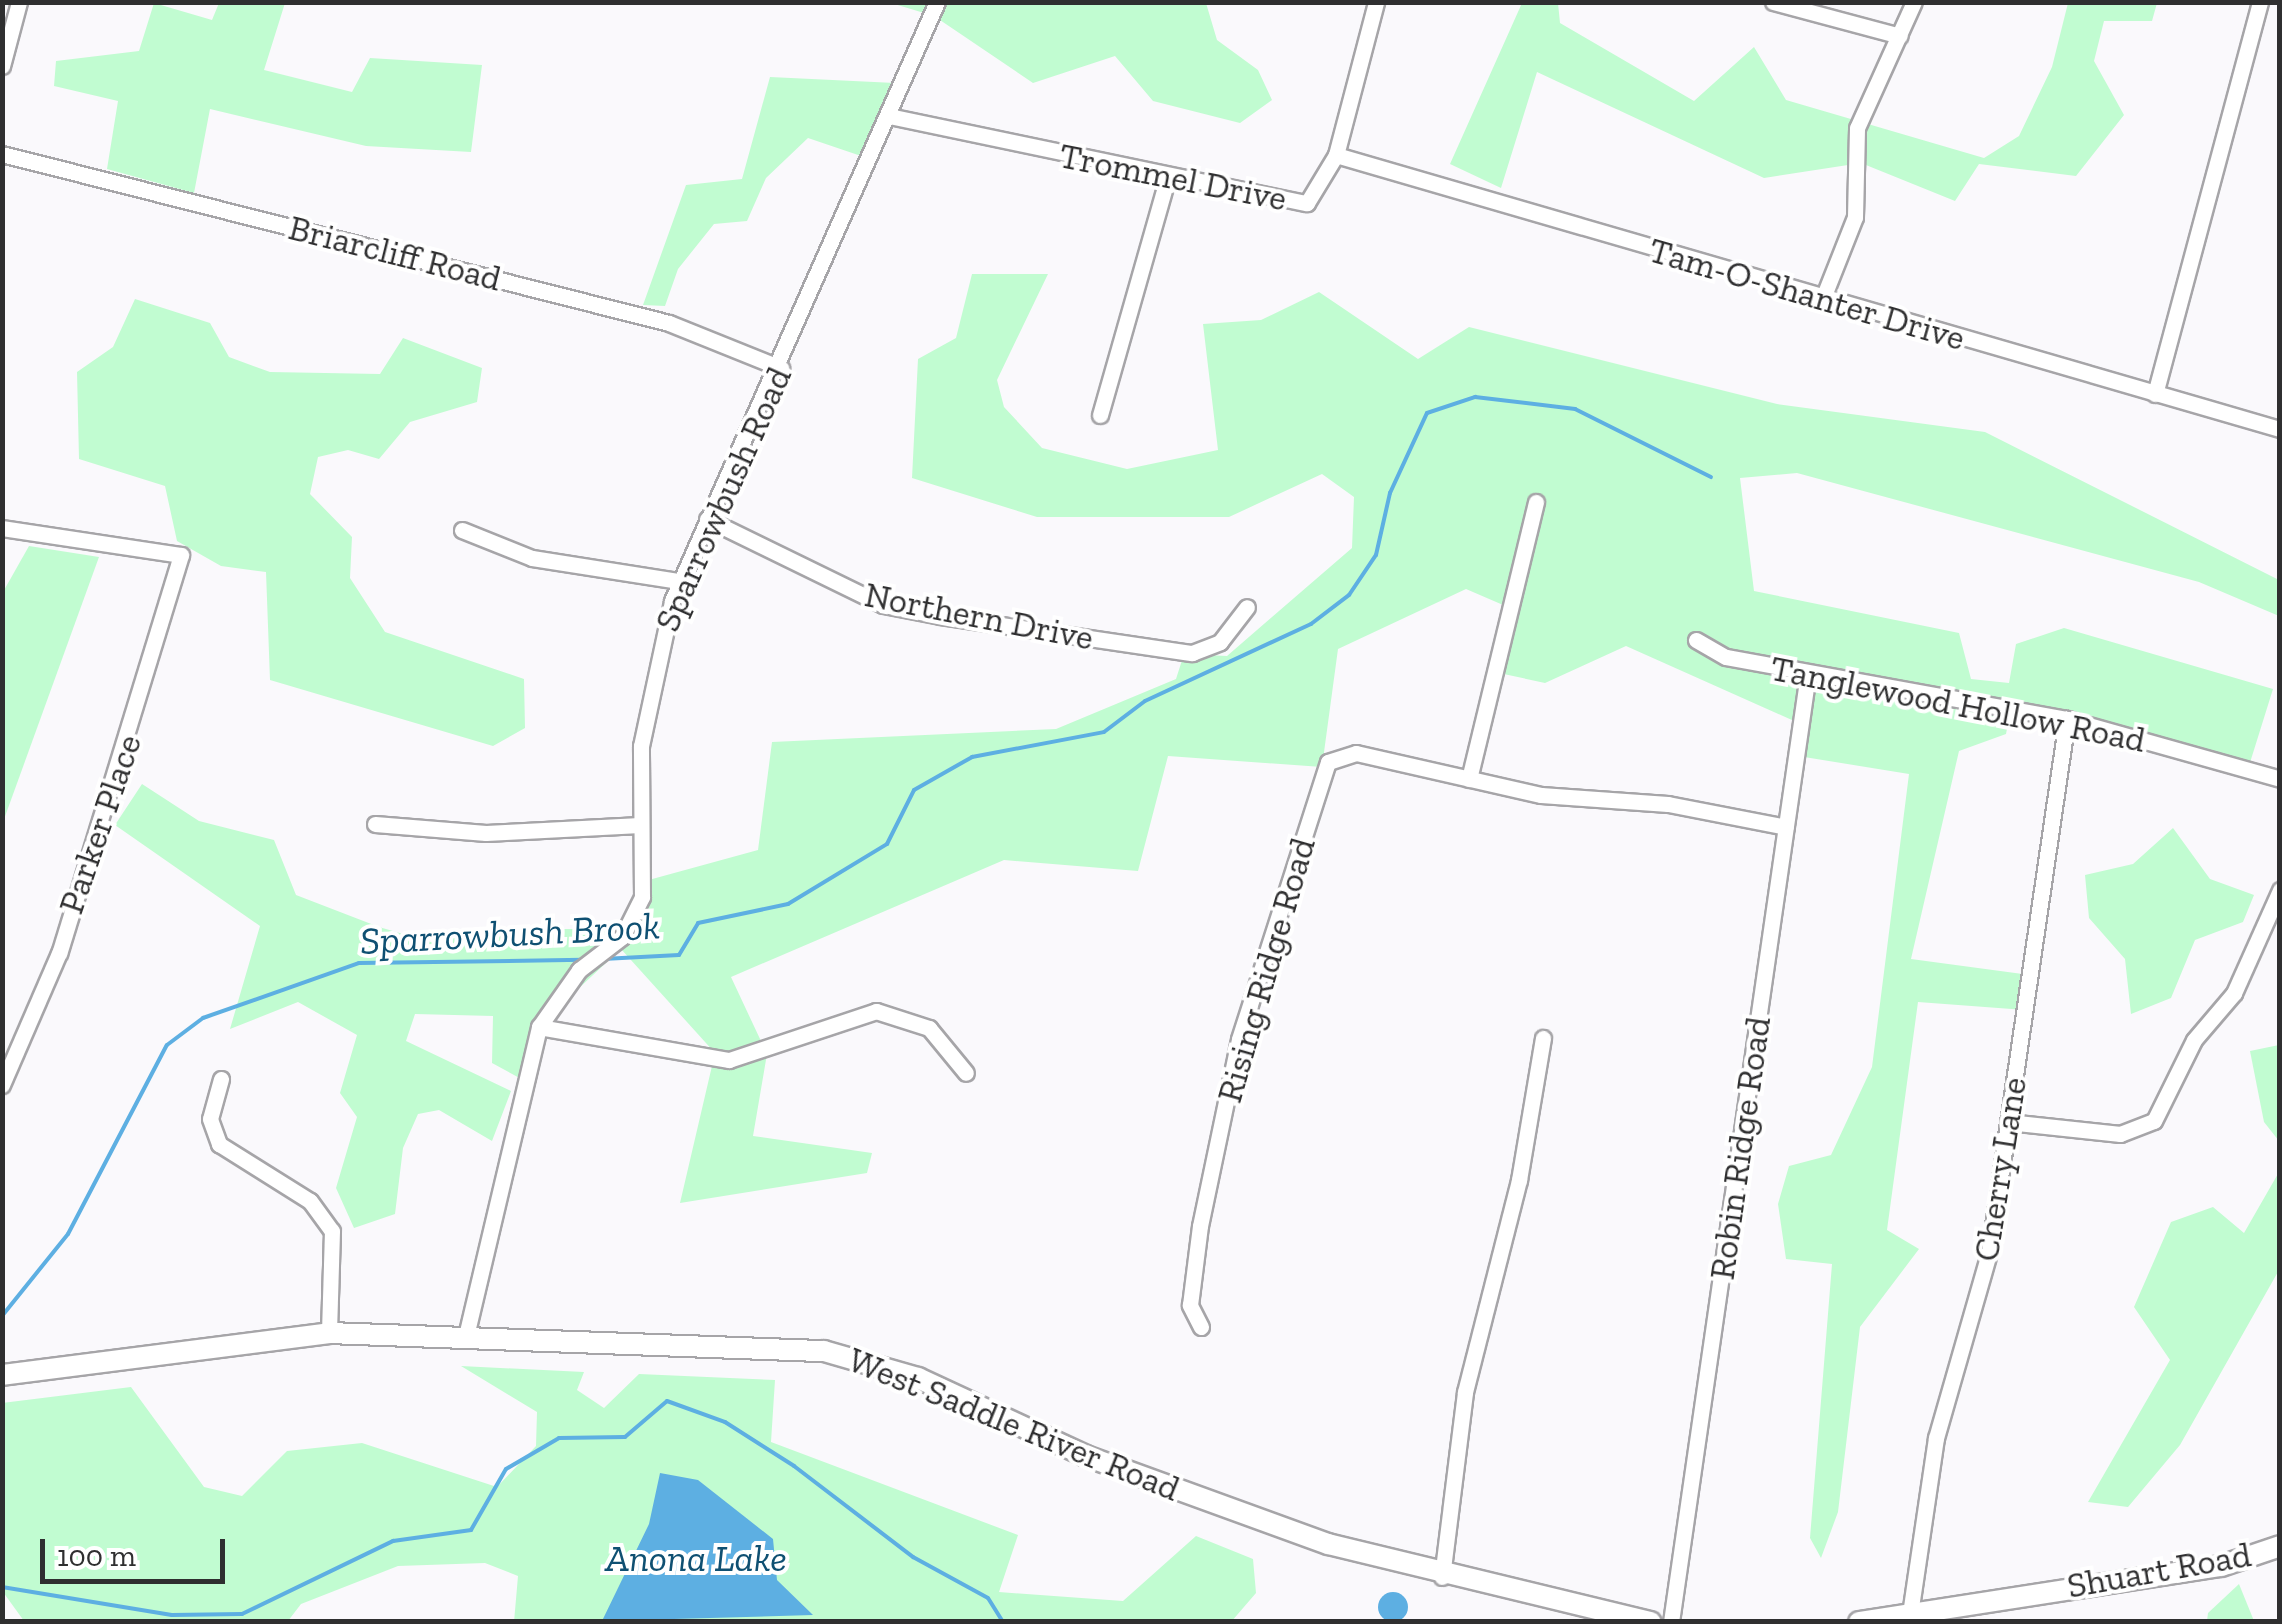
<!DOCTYPE html>
<style>
body{margin:0}
#map{position:relative;width:2282px;height:1624px;overflow:hidden;background:#faf9fc;font-family:"Zilla Slab",serif}
div>[style]{position:absolute}
.green>*{inset:0;background:#c1fcd1}
.water>*{inset:0;background:#5dafe2}
.round{border-radius:50%}
.stream>*{height:4px;margin:-2px;padding:0 2px;transform-origin:2px;border-radius:2px;background:#5dafe2}
.roads{filter:drop-shadow(2px 0 #a6a5a8) drop-shadow(-2px 0 #a6a5a8) drop-shadow(0 2px #a6a5a8) drop-shadow(0 -2px #a6a5a8)}
.street>*{height:15px;margin:-7.5px;padding:0 7.5px;transform-origin:7.5px;border-radius:7.5px;background:#fff}
.secondary>*{height:20px;margin:-10px;padding:0 10px;transform-origin:10px;border-radius:10px;background:#fff}
span{translate:-50% -50%;white-space:nowrap;text-align:center;line-height:1.15;-webkit-text-stroke:8px #fff;paint-order:stroke}
.street-label{font-size:35px;color:#2f2f30}
.water-label{font-size:38px;color:#0f5072;font-style:italic}
.frame{position:absolute;inset:0;border:5px solid #2f2f30;pointer-events:none}
.scale{position:absolute;left:40px;top:1539px;width:185px;height:45px;box-sizing:border-box;border:5px solid #2f2f30;border-top:0;padding-left:12px;font-size:30px;line-height:35px;white-space:nowrap;color:#2f2f30;-webkit-text-stroke:8px #fff;paint-order:stroke}
</style>
<div id="map">
<div class="green">
<div style="clip-path:polygon(1085px 2px,1206px 3px,1217px 40px,1258px 70px,1272px 100px,1240px 123px,1153px 101px,1115px 56px,1033px 83px,934px 16px,891px 3px)"></div>
<div style="clip-path:polygon(154px 3px,212px 20px,219px 3px,285px 3px,264px 70px,352px 92px,370px 58px,482px 65px,471px 152px,366px 146px,210px 109px,194px 193px,107px 169px,118px 101px,54px 86px,56px 61px,139px 51px)"></div>
<div style="clip-path:polygon(1522px 3px,1558px 3px,1560px 23px,1694px 101px,1754px 47px,1786px 100px,1984px 158px,2019px 136px,2052px 67px,2068px 3px,2157px 3px,2152px 21px,2104px 21px,2094px 61px,2124px 115px,2076px 176px,1979px 164px,1955px 201px,1861px 163px,1764px 178px,1537px 72px,1501px 188px,1450px 164px)"></div>
<div style="clip-path:polygon(770px 77px,895px 83px,864px 157px,808px 138px,766px 178px,747px 221px,714px 224px,678px 269px,665px 306px,643px 305px,686px 185px,742px 179px)"></div>
<div style="clip-path:polygon(972px 274px,1048px 274px,997px 380px,1004px 407px,1042px 448px,1127px 469px,1218px 450px,1203px 324px,1261px 320px,1319px 292px,1418px 359px,1469px 327px,1777px 404px,1985px 432px,2279px 580px,2279px 616px,2199px 582px,1797px 473px,1740px 478px,1754px 591px,1959px 633px,1971px 679px,2009px 683px,2016px 644px,2064px 628px,2273px 689px,2248px 769px,2010px 713px,2006px 734px,1959px 751px,1911px 959px,2030px 975px,2025px 1010px,1918px 1002px,1887px 1230px,1919px 1249px,1860px 1327px,1838px 1512px,1821px 1558px,1810px 1538px,1832px 1264px,1786px 1259px,1778px 1204px,1789px 1166px,1831px 1155px,1872px 1067px,1909px 774px,1798px 756px,1803px 725px,1626px 646px,1545px 683px,1499px 673px,1517px 611px,1466px 589px,1338px 649px,1322px 767px,1168px 756px,1138px 871px,1004px 860px,731px 977px,767px 1054px,753px 1136px,872px 1153px,867px 1173px,680px 1203px,715px 1053px,621px 949px,535px 1029px,525px 1081px,492px 1063px,493px 1016px,415px 1014px,406px 1041px,511px 1091px,492px 1141px,439px 1110px,418px 1114px,403px 1148px,395px 1214px,354px 1228px,336px 1188px,357px 1117px,340px 1093px,357px 1035px,298px 1002px,230px 1029px,260px 926px,115px 825px,142px 784px,199px 821px,274px 840px,296px 895px,379px 927px,441px 945px,466px 929px,633px 929px,645px 881px,758px 850px,772px 742px,1056px 729px,1176px 679px,1184px 654px,1227px 656px,1352px 548px,1354px 497px,1322px 474px,1229px 517px,1037px 517px,912px 478px,918px 359px,956px 338px)"></div>
<div style="clip-path:polygon(135px 299px,210px 323px,229px 357px,270px 372px,380px 374px,403px 338px,482px 368px,477px 402px,410px 422px,379px 459px,348px 450px,318px 457px,310px 494px,352px 537px,350px 578px,385px 632px,524px 679px,525px 728px,493px 746px,270px 680px,266px 572px,221px 566px,177px 541px,165px 486px,79px 459px,77px 372px,113px 347px)"></div>
<div style="clip-path:polygon(29px 546px,99px 557px,3px 822px,3px 592px)"></div>
<div style="clip-path:polygon(2173px 828px,2210px 879px,2254px 895px,2243px 922px,2195px 940px,2171px 998px,2131px 1014px,2125px 959px,2089px 918px,2085px 875px,2133px 864px)"></div>
<div style="clip-path:polygon(2279px 1045px,2280px 1045px,2279px 1141px,2264px 1122px,2250px 1051px)"></div>
<div style="clip-path:polygon(2279px 1172px,2279px 1270px,2180px 1445px,2128px 1507px,2088px 1502px,2170px 1360px,2134px 1307px,2171px 1222px,2213px 1207px,2244px 1233px)"></div>
<div style="clip-path:polygon(461px 1366px,584px 1372px,577px 1390px,604px 1408px,639px 1374px,775px 1380px,771px 1442px,1018px 1535px,999px 1592px,1123px 1601px,1196px 1536px,1253px 1559px,1256px 1593px,1231px 1622px,514px 1622px,518px 1576px,485px 1563px,398px 1566px,301px 1604px,288px 1621px,24px 1621px,3px 1592px,2px 1403px,131px 1387px,204px 1487px,242px 1496px,287px 1451px,362px 1443px,497px 1487px,536px 1446px,537px 1412px)"></div>
<div style="clip-path:polygon(2239px 1584px,2254px 1621px,2207px 1621px,2208px 1613px)"></div>
</div>
<div class="water">
<div style="clip-path:polygon(660px 1473px,698px 1480px,773px 1539px,777px 1580px,813px 1615px,602px 1621px,649px 1524px)"></div>
<div class="round" style="left:1378px;top:1592px;width:30px;height:30px"></div>
</div>
<div class="stream">
<div style="left:603px;top:959px;width:76px;rotate:-3deg"></div>
<div style="left:679px;top:955px;width:37px;rotate:-59deg"></div>
<div style="left:698px;top:923px;width:92px;rotate:-11.9deg"></div>
<div style="left:788px;top:904px;width:116px;rotate:-31.2deg"></div>
<div style="left:887px;top:844px;width:60px;rotate:-63.4deg"></div>
<div style="left:914px;top:790px;width:67px;rotate:-29.6deg"></div>
<div style="left:972px;top:757px;width:134px;rotate:-10.7deg"></div>
<div style="left:1104px;top:732px;width:51px;rotate:-37.1deg"></div>
<div style="left:1145px;top:701px;width:183px;rotate:-24.9deg"></div>
<div style="left:1311px;top:624px;width:48px;rotate:-37.3deg"></div>
<div style="left:1349px;top:595px;width:48px;rotate:-56deg"></div>
<div style="left:1376px;top:555px;width:64px;rotate:-77.3deg"></div>
<div style="left:1390px;top:493px;width:88px;rotate:-65.2deg"></div>
<div style="left:1427px;top:413px;width:51px;rotate:-18.4deg"></div>
<div style="left:1475px;top:397px;width:101px;rotate:6.8deg"></div>
<div style="left:1575px;top:409px;width:152px;rotate:26.6deg"></div>
<div style="left:2px;top:1316px;width:105px;rotate:-51.2deg"></div>
<div style="left:68px;top:1234px;width:213px;rotate:-62.4deg"></div>
<div style="left:167px;top:1045px;width:45px;rotate:-36.9deg"></div>
<div style="left:203px;top:1018px;width:165px;rotate:-19.4deg"></div>
<div style="left:359px;top:963px;width:224px;rotate:-0.8deg"></div>
<div style="left:2px;top:1587px;width:172px;rotate:9.4deg"></div>
<div style="left:172px;top:1615px;width:70px;rotate:-0.8deg"></div>
<div style="left:242px;top:1614px;width:168px;rotate:-25.8deg"></div>
<div style="left:393px;top:1541px;width:79px;rotate:-8deg"></div>
<div style="left:471px;top:1530px;width:70px;rotate:-60.2deg"></div>
<div style="left:506px;top:1469px;width:61px;rotate:-30.3deg"></div>
<div style="left:559px;top:1438px;width:66px;rotate:-0.9deg"></div>
<div style="left:625px;top:1437px;width:55px;rotate:-40.6deg"></div>
<div style="left:667px;top:1401px;width:62px;rotate:19.9deg"></div>
<div style="left:725px;top:1422px;width:82px;rotate:32.5deg"></div>
<div style="left:794px;top:1466px;width:150px;rotate:37.4deg"></div>
<div style="left:913px;top:1557px;width:85px;rotate:28.7deg"></div>
<div style="left:988px;top:1598px;width:28px;rotate:58deg"></div>
</div>
<div class="roads">
<div class="street">
<div style="left:1773px;top:2px;width:131px;rotate:15deg"></div>
<div style="left:2px;top:66px;width:66px;rotate:-75.1deg"></div>
<div style="left:889px;top:116px;width:427px;rotate:11.8deg"></div>
<div style="left:1307px;top:203px;width:56px;rotate:-58.9deg"></div>
<div style="left:1336px;top:155px;width:158px;rotate:-75.3deg"></div>
<div style="left:2px;top:154px;width:688px;rotate:14.22deg"></div>
<div style="left:669px;top:323px;width:121px;rotate:21.9deg"></div>
<div style="left:1336px;top:155px;width:983px;rotate:16.19deg"></div>
<div style="left:1823px;top:298px;width:87px;rotate:-68.4deg"></div>
<div style="left:1855px;top:217px;width:89px;rotate:-88.7deg"></div>
<div style="left:1857px;top:128px;width:138px;rotate:-65.7deg"></div>
<div style="left:2155px;top:394px;width:406px;rotate:-75deg"></div>
<div style="left:1100px;top:415px;width:248px;rotate:-74.1deg"></div>
<div style="left:707px;top:519px;width:196px;rotate:26deg"></div>
<div style="left:883px;top:605px;width:58px;rotate:10.9deg"></div>
<div style="left:940px;top:616px;width:255px;rotate:8.4deg"></div>
<div style="left:1192px;top:653px;width:30px;rotate:-21deg"></div>
<div style="left:1220px;top:642px;width:44px;rotate:-52.4deg"></div>
<div style="left:2px;top:528px;width:181px;rotate:8.6deg"></div>
<div style="left:181px;top:555px;width:416px;rotate:107deg"></div>
<div style="left:59px;top:953px;width:144px;rotate:113.4deg"></div>
<div style="left:462px;top:530px;width:75px;rotate:21.8deg"></div>
<div style="left:532px;top:558px;width:149px;rotate:8.9deg"></div>
<div style="left:1696px;top:640px;width:34px;rotate:30deg"></div>
<div style="left:1726px;top:657px;width:347px;rotate:10.3deg"></div>
<div style="left:2067px;top:719px;width:221px;rotate:15.7deg"></div>
<div style="left:1469px;top:779px;width:285px;rotate:-76.4deg"></div>
<div style="left:375px;top:824px;width:111px;rotate:4.6deg"></div>
<div style="left:486px;top:833px;width:154px;rotate:-3deg"></div>
<div style="left:539px;top:1027px;width:193px;rotate:9.9deg"></div>
<div style="left:729px;top:1060px;width:155px;rotate:-18.4deg"></div>
<div style="left:876px;top:1011px;width:56px;rotate:17.8deg"></div>
<div style="left:929px;top:1028px;width:58px;rotate:50.6deg"></div>
<div style="left:221px;top:1079px;width:41px;rotate:105.4deg"></div>
<div style="left:210px;top:1119px;width:27px;rotate:70deg"></div>
<div style="left:219px;top:1144px;width:107px;rotate:32.1deg"></div>
<div style="left:310px;top:1201px;width:37px;rotate:54deg"></div>
<div style="left:332px;top:1231px;width:102px;rotate:91.7deg"></div>
<div style="left:2008px;top:1122px;width:113px;rotate:6.1deg"></div>
<div style="left:2120px;top:1134px;width:36px;rotate:-21deg"></div>
<div style="left:2154px;top:1121px;width:90px;rotate:-63.7deg"></div>
<div style="left:2194px;top:1040px;width:62px;rotate:-49.6deg"></div>
<div style="left:2234px;top:993px;width:113px;rotate:-65.9deg"></div>
<div style="left:1201px;top:1327px;width:25px;rotate:-117deg"></div>
<div style="left:1190px;top:1305px;width:80px;rotate:-82.8deg"></div>
<div style="left:1200px;top:1226px;width:191px;rotate:-78.2deg"></div>
<div style="left:1239px;top:1039px;width:291px;rotate:-72.2deg"></div>
<div style="left:1328px;top:762px;width:29px;rotate:-18deg"></div>
<div style="left:1356px;top:753px;width:190px;rotate:12.8deg"></div>
<div style="left:1541px;top:795px;width:127px;rotate:4.1deg"></div>
<div style="left:1668px;top:804px;width:120px;rotate:11deg"></div>
<div style="left:466px;top:1336px;width:318px;rotate:-76.7deg"></div>
<div style="left:539px;top:1027px;width:70px;rotate:-54.9deg"></div>
<div style="left:579px;top:970px;width:54px;rotate:-37.5deg"></div>
<div style="left:622px;top:937px;width:45px;rotate:-63.4deg"></div>
<div style="left:642px;top:897px;width:151px;rotate:-90.4deg"></div>
<div style="left:641px;top:746px;width:148px;rotate:-77.9deg"></div>
<div style="left:672px;top:601px;width:655px;rotate:-66.14deg"></div>
<div style="left:1442px;top:1577px;width:186px;rotate:-82.9deg"></div>
<div style="left:1465px;top:1392px;width:219px;rotate:-75.7deg"></div>
<div style="left:1519px;top:1180px;width:144px;rotate:-80.4deg"></div>
<div style="left:1910px;top:1614px;width:178px;rotate:-81.6deg"></div>
<div style="left:1936px;top:1438px;width:192px;rotate:-74deg"></div>
<div style="left:1989px;top:1253px;width:540px;rotate:-81.69deg"></div>
<div style="left:1671px;top:1622px;width:958px;rotate:-81.78deg"></div>
</div>
<div class="secondary">
<div style="left:2px;top:1375px;width:330px;rotate:-7.3deg"></div>
<div style="left:329px;top:1333px;width:495px;rotate:2.1deg"></div>
<div style="left:824px;top:1351px;width:98px;rotate:16deg"></div>
<div style="left:918px;top:1378px;width:185px;rotate:24.9deg"></div>
<div style="left:1086px;top:1456px;width:258px;rotate:20deg"></div>
<div style="left:1328px;top:1544px;width:332px;rotate:13.6deg"></div>
<div style="left:1859px;top:1622px;width:366px;rotate:-8.8deg"></div>
<div style="left:2221px;top:1566px;width:62px;rotate:-18.7deg"></div>
</div>
</div>
<div class="street-label">
<span style="left:1173px;top:177px;rotate:11deg">Trommel Drive</span>
<span style="left:395px;top:253px;rotate:14deg">Briarcliff Road</span>
<span style="left:1807px;top:294px;rotate:16deg">Tam-O-Shanter Drive</span>
<span style="left:723px;top:499px;rotate:-66deg">Sparrowbush Road</span>
<span style="left:979px;top:616px;rotate:11deg">Northern Drive</span>
<span style="left:1958px;top:704px;rotate:11deg">Tanglewood Hollow Road</span>
<span style="left:100px;top:824px;rotate:-71deg">Parker Place</span>
<span style="left:1266px;top:970px;rotate:-74deg">Rising Ridge Road</span>
<span style="left:1740px;top:1148px;rotate:-82deg">Robin Ridge Road</span>
<span style="left:2000px;top:1169px;rotate:-81deg">Cherry Lane</span>
<span style="left:1014px;top:1424px;rotate:22deg">West Saddle River Road</span>
<span style="left:2159px;top:1570px;rotate:-10deg">Shuart Road</span>
</div>
<div class="water-label">
<span style="left:510px;top:934px;rotate:-3deg">Sparrowbush Brook</span>
<span style="left:696px;top:1559px">Anona Lake</span>
</div>
<div class="frame"></div>
<div class="scale">100 m</div>
</div>
